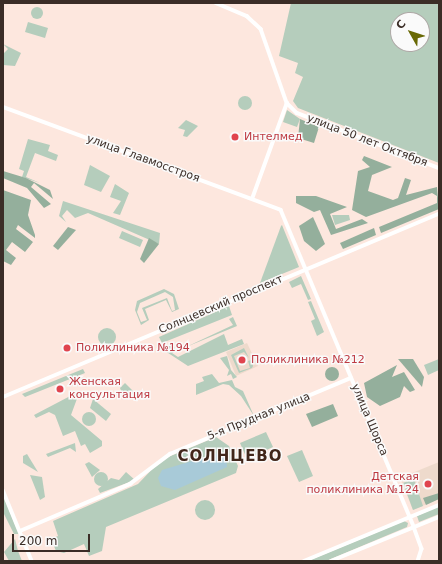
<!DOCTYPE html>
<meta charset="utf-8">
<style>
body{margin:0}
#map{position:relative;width:442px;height:564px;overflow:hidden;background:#fde7de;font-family:"DejaVu Sans",sans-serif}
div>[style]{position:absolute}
.medical>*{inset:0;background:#eedacc}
.green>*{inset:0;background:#b5cdbc}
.round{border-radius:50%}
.forest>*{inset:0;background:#94af9c}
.water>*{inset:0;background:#a8cad8}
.minor>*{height:3.5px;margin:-1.75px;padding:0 1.75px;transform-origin:1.75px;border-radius:1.75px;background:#fff}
.dots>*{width:11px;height:11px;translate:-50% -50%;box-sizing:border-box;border:2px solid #fafafa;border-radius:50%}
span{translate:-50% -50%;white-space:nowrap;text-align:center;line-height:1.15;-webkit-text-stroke:3px #fafafa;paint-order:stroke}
.health-label{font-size:11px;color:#be3a42}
.left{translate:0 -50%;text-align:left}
.right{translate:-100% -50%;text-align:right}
.street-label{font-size:11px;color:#3b2d27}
.district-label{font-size:15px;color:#41261a;font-weight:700;letter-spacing:1px}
.frame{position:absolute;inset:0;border:4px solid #3b2d27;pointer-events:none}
.north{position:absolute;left:390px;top:12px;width:40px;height:40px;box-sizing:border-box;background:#fafafa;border:1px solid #aea8a6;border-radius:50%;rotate:309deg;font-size:11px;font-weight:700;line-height:16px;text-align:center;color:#3b2d27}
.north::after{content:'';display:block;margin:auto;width:14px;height:18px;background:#696905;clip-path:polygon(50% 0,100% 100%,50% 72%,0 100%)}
.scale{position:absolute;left:12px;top:534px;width:78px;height:18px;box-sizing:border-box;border:2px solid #3b2d27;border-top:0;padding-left:5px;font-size:12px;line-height:14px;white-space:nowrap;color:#3b2d27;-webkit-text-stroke:3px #fafafa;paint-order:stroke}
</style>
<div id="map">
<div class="medical">
<div style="clip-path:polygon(247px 343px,258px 366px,236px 376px,226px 352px)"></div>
<div style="clip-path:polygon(439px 462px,439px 499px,413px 510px,400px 478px)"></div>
</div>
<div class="green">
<div style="clip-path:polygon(evenodd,291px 3px,439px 3px,439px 163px,298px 108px,293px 101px,303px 77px,295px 73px,298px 63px,279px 56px,291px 3px,398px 20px,422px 20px,422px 44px,398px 44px,398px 20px)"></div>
<div class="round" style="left:31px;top:7px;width:12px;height:12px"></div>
<div style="clip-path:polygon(28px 22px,48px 28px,45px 38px,25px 32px)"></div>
<div style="clip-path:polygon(3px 44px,21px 53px,15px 66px,3px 65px,3px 54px,8px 49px)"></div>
<div class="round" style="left:238px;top:96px;width:14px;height:14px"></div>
<div style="clip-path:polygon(287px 110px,300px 119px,297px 127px,283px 122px)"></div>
<div style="clip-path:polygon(186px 120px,198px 126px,187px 137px,183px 136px,185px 130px,178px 128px)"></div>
<div style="clip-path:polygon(28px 139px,50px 145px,48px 151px,58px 155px,56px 161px,35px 153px,26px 177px,40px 183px,22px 177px,24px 171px,19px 169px)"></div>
<div style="clip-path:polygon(90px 165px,110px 176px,101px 192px,84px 185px)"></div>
<div style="clip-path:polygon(115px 184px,129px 193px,120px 215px,113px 213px,121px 201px,110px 197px)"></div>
<div style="clip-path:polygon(63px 201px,160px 233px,159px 244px,88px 213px,75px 218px,67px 210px,62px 216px,66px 222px,59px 216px)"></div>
<div style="clip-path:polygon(332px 215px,349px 215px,350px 220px,335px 225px)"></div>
<div style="clip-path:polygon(282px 225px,299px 267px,260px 283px,281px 226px)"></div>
<div style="clip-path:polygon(122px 231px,143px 240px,140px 247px,119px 238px)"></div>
<div style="clip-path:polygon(301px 276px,311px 299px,308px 300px,301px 284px,292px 288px,289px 282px)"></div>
<div style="clip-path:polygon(evenodd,164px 289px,174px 294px,179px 309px,172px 312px,166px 300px,145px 309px,149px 320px,141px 325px,135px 310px,137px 301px,164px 289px,165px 292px,173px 297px,175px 310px,172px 311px,167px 298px,142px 308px,147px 320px,141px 322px,137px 312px,140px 303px,165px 292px)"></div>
<div style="clip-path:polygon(311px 301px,324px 332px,317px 336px,311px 321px,315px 319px,308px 302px)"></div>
<div style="clip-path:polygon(229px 306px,232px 315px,162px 343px,159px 337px)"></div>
<div style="clip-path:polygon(233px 317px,237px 326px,186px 347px,233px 325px,229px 319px)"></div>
<div class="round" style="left:98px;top:328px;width:18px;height:18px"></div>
<div style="clip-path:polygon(224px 334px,228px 345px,242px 339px,244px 344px,188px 366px,162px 349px,173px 344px,176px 351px,172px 353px,178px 357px)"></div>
<div style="clip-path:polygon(244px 348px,249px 358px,244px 352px,234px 356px,240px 371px,250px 368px,248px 361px,251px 360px,253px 366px,252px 368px,239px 373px,231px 355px)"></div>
<div style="clip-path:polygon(227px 356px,231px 370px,237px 377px,233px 379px,231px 374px,227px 376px,229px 370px,220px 358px)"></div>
<div style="clip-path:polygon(439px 359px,439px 370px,428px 375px,424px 365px)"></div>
<div style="clip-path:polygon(83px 369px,85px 373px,25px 397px,22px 394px)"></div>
<div style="clip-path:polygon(212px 374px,219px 383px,232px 380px,235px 387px,243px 391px,254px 416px,241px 396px,229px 385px,223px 384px,196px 395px,196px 384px,204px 381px,202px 377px)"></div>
<div style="clip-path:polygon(125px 383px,135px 393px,124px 398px,120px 388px)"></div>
<div style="clip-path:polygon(74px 394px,78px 396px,71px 415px,102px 441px,102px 446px,90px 453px,85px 444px,81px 446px,75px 431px,63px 436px,55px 415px,49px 412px,36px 418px,34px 415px)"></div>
<div style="clip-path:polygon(93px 399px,111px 414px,106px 421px,90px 408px)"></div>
<div class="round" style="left:82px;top:412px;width:14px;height:14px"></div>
<div style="clip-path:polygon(266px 432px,273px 447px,247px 459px,240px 443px)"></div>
<div style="clip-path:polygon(216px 437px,229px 446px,238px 466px,236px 473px,106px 527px,102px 551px,89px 556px,84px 544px,64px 553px,56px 551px,51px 539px,58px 536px,53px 521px,138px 484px,161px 460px)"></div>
<div style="clip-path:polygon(75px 443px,76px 452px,70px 448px,48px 457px,46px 454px)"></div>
<div style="clip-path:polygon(302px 450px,313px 476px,299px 482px,287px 456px)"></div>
<div style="clip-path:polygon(27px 454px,38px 472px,23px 463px,23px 456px)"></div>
<div style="clip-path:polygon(89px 462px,100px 470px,92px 477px,85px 464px)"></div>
<div style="clip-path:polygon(126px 472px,135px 480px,100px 493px,98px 489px,111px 478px,119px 480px)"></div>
<div class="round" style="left:94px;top:472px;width:14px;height:14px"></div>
<div style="clip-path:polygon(30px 475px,42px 477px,45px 497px,40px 500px)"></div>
<div style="clip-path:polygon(414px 479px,423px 506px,413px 510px,403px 483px)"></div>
<div style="clip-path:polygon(3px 495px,19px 534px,14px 534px,3px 512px)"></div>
<div class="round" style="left:195px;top:500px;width:20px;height:20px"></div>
<div style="clip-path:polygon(439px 506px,439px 514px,419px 522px,417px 516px)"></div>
<div style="clip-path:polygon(404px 521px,408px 523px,407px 527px,326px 561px,308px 561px)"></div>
<div style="clip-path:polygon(15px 539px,18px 551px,22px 561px,9px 561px,4px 552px)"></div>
</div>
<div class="forest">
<div style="clip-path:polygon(300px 119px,319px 127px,314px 143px,298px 138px)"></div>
<div style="clip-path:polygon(364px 156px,392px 167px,372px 175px,368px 191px,393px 200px,398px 198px,405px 178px,411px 180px,406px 195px,437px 187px,439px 209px,381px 233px,379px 227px,437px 203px,437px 196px,432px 193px,366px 217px,352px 210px,358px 171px,370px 167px,362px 160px)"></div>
<div style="clip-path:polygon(3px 171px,26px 178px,50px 190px,53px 199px,34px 183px,31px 187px,51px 204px,44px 208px,27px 188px,3px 178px)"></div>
<div style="clip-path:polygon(3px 190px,31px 200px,28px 215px,35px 235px,35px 238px,18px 225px,16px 229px,33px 242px,25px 252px,12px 242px,6px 250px,16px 258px,11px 265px,3px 261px)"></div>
<div style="clip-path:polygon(296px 196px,316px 196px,347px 207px,330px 214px,336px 229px,362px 219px,368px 223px,331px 235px,320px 210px,314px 212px,296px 203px)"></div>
<div style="clip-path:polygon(313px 217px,325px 244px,316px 251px,304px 241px,299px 226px)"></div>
<div style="clip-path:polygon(68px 227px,76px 230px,58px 250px,53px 246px)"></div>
<div style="clip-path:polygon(374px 228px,376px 235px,343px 249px,340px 243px)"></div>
<div style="clip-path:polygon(149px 238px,159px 244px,144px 263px,140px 259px)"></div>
<div style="clip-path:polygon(398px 359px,413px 359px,424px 377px,422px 387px)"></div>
<div style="clip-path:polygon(397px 365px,392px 377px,404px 372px,415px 390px,410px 392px,404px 386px,400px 397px,380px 406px,367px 397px,364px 383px)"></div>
<div class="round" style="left:325px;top:367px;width:14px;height:14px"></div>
<div style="clip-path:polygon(333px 404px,338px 416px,312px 427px,306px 414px)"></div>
<div style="clip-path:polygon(439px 493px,439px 499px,426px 505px,423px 498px)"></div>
</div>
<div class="water">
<div style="clip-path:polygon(219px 453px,226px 454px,227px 467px,175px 490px,161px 486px,158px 478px,162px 470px)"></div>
</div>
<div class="minor">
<div style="left:216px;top:3px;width:34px;rotate:23deg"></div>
<div style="left:247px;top:16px;width:19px;rotate:43deg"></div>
<div style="left:261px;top:29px;width:78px;rotate:70.6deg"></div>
<div style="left:287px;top:103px;width:14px;rotate:45deg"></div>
<div style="left:297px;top:113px;width:152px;rotate:21.2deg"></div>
<div style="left:3px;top:107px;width:296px;rotate:20.3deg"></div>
<div style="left:281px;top:210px;width:344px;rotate:67.2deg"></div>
<div style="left:414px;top:527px;width:23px;rotate:70deg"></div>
<div style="left:422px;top:549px;width:13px;rotate:108deg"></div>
<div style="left:252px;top:199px;width:102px;rotate:-70deg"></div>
<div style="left:3px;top:397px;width:473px;rotate:-22.8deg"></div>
<div style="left:3px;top:490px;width:77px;rotate:67.8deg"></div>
<div style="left:20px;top:531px;width:120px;rotate:-23.1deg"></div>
<div style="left:130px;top:484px;width:50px;rotate:-36.9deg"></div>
<div style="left:170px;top:454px;width:196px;rotate:-22.8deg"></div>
<div style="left:304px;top:561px;width:146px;rotate:-22.5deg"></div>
<div style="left:331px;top:561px;width:117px;rotate:-22.2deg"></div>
</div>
<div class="dots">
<div style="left:235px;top:137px;background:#e0444e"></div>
<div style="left:67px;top:348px;background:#e0444e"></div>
<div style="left:242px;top:360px;background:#e0444e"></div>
<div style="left:60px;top:389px;background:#e0444e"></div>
<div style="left:428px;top:484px;background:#e0444e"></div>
</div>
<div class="health-label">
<span class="left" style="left:244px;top:137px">Интелмед</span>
<span class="left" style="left:76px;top:348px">Поликлиника №194</span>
<span class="left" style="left:251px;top:360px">Поликлиника №212</span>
<span class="left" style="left:69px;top:389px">Женская<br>консультация</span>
<span class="right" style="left:419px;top:484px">Детская<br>поликлиника №124</span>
</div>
<div class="street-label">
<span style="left:367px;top:141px;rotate:21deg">улица 50 лет Октября</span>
<span style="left:143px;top:159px;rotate:20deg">улица Главмосстроя</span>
<span style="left:221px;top:305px;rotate:-23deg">Солнцевский проспект</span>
<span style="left:259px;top:417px;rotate:-22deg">5-я Прудная улица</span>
<span style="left:369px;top:420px;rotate:67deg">улица Щорса</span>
</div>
<div class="district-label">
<span style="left:230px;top:457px">СОЛНЦЕВО</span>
</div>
<div class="frame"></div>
<div class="north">С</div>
<div class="scale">200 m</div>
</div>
